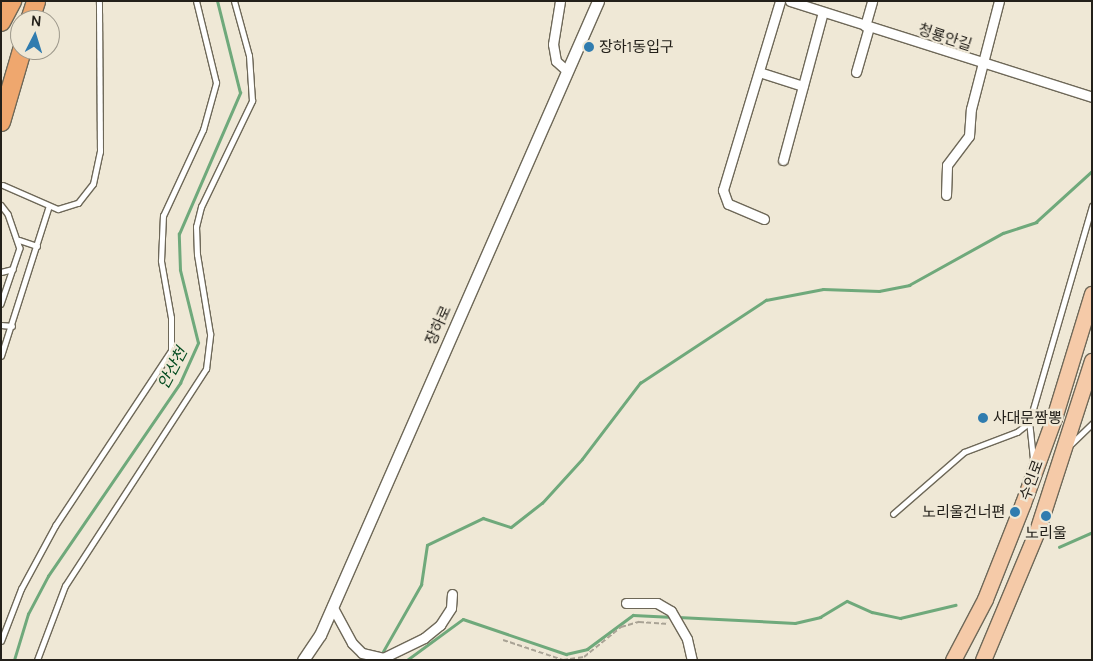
<!DOCTYPE html>
<meta charset="utf-8">
<style>
body{margin:0}
#map{position:relative;width:1093px;height:661px;overflow:hidden;background:#efe8d6;font-family:Manrope,"Noto Sans KR",sans-serif}
div>[style]{position:absolute}
.stream>*{height:2.5px;margin:-1.25px;padding:0 1.25px;transform-origin:1.25px;border-radius:1.25px;background:#6fa97b}
.path>*{height:2px;margin-top:-1px;transform-origin:0;background:repeating-linear-gradient(90deg,#a9a395 0 5px,transparent 0 7.5px)}
.roads{filter:drop-shadow(1px 0 #6e6858) drop-shadow(-1px 0 #6e6858) drop-shadow(0 1px #6e6858) drop-shadow(0 -1px #6e6858)}
.service>*{height:4.5px;margin:-2.25px;padding:0 2.25px;transform-origin:2.25px;border-radius:2.25px;background:#fff}
.minor>*{height:9px;margin:-4.5px;padding:0 4.5px;transform-origin:4.5px;border-radius:4.5px;background:#fff}
.tertiary>*{height:11px;margin:-5.5px;padding:0 5.5px;transform-origin:5.5px;border-radius:5.5px;background:#fff}
.primary>*{height:15px;margin:-7.5px;padding:0 7.5px;transform-origin:7.5px;border-radius:7.5px;background:#f5caa8}
.motorway>*{height:18px;margin:-9px;padding:0 9px;transform-origin:9px;border-radius:9px;background:#efa76e}
.dots>*{width:14px;height:14px;translate:-50% -50%;box-sizing:border-box;border:2px solid #efe8d6;border-radius:50%}
span{translate:-50% -50%;white-space:nowrap;text-align:center;line-height:1.15;-webkit-text-stroke:4.5px #efe8d6;paint-order:stroke}
.street-label{font-size:15px;color:#23201a}
.poi-label{font-size:15px;color:#23201a}
.left{translate:0 -50%;text-align:left}
.right{translate:-100% -50%;text-align:right}
.water-label{font-size:16px;color:#044b20;font-style:italic}
.frame{position:absolute;inset:0;border:2px solid #23201a;pointer-events:none}
.north{position:absolute;left:10px;top:10px;width:50px;height:50px;box-sizing:border-box;background:#efe8d6;border:1px solid #9d988b;border-radius:50%;rotate:5deg;font-size:14px;font-weight:700;line-height:20px;text-align:center;color:#23201a}
.north::after{content:'';display:block;margin:auto;width:18px;height:22px;background:#307caf;clip-path:polygon(50% 0,100% 100%,50% 72%,0 100%)}
</style>
<div id="map">
<div class="stream">
<div style="left:1059px;top:547px;width:36px;rotate:-24deg"></div>
<div style="left:678px;top:617px;width:117px;rotate:2.9deg"></div>
<div style="left:795px;top:623px;width:26px;rotate:-13deg"></div>
<div style="left:820px;top:617px;width:31px;rotate:-31deg"></div>
<div style="left:847px;top:601px;width:27px;rotate:24deg"></div>
<div style="left:872px;top:612px;width:29px;rotate:12deg"></div>
<div style="left:900px;top:618px;width:57px;rotate:-13.3deg"></div>
<div style="left:381px;top:655px;width:81px;rotate:-60.3deg"></div>
<div style="left:421px;top:585px;width:40px;rotate:-81.5deg"></div>
<div style="left:427px;top:545px;width:62px;rotate:-25.7deg"></div>
<div style="left:483px;top:518px;width:29px;rotate:18deg"></div>
<div style="left:511px;top:527px;width:39px;rotate:-38deg"></div>
<div style="left:542px;top:503px;width:59px;rotate:-47.7deg"></div>
<div style="left:582px;top:459px;width:96px;rotate:-52.7deg"></div>
<div style="left:640px;top:383px;width:151px;rotate:-33.4deg"></div>
<div style="left:766px;top:300px;width:58px;rotate:-10.9deg"></div>
<div style="left:823px;top:289px;width:56px;rotate:2deg"></div>
<div style="left:879px;top:291px;width:31px;rotate:-11deg"></div>
<div style="left:909px;top:285px;width:107px;rotate:-29deg"></div>
<div style="left:1003px;top:233px;width:35px;rotate:-18deg"></div>
<div style="left:1036px;top:222px;width:76px;rotate:-42.3deg"></div>
<div style="left:14px;top:660px;width:48px;rotate:-73.1deg"></div>
<div style="left:28px;top:614px;width:43px;rotate:-62.2deg"></div>
<div style="left:48px;top:576px;width:234px;rotate:-55.6deg"></div>
<div style="left:180px;top:383px;width:44px;rotate:-65.8deg"></div>
<div style="left:198px;top:343px;width:75px;rotate:-103.9deg"></div>
<div style="left:180px;top:270px;width:36px;rotate:-92deg"></div>
<div style="left:179px;top:234px;width:154px;rotate:-66.6deg"></div>
<div style="left:240px;top:93px;width:95px;rotate:-104deg"></div>
<div style="left:407px;top:660px;width:69px;rotate:-36.2deg"></div>
<div style="left:463px;top:619px;width:109px;rotate:18.8deg"></div>
<div style="left:566px;top:654px;width:22px;rotate:-13deg"></div>
<div style="left:587px;top:649px;width:57px;rotate:-36.5deg"></div>
<div style="left:633px;top:615px;width:40px;rotate:2.9deg"></div>
</div>
<div class="path">
<div style="left:503px;top:640px;width:63px;rotate:18.4deg"></div>
<div style="left:563px;top:660px;width:21px;rotate:-8deg"></div>
<div style="left:584px;top:657px;width:48px;rotate:-39deg"></div>
<div style="left:621px;top:627px;width:19px;rotate:-16deg"></div>
<div style="left:639px;top:622px;width:30px;rotate:4deg"></div>
</div>
<div class="roads">
<div class="service">
<div style="left:3px;top:185px;width:60px;rotate:23.6deg"></div>
<div style="left:58px;top:209px;width:21px;rotate:-17deg"></div>
<div style="left:78px;top:203px;width:24px;rotate:-52deg"></div>
<div style="left:93px;top:184px;width:33px;rotate:-78deg"></div>
<div style="left:100px;top:152px;width:151px;rotate:-90.4deg"></div>
<div style="left:1px;top:205px;width:11px;rotate:52deg"></div>
<div style="left:8px;top:214px;width:36px;rotate:71deg"></div>
<div style="left:20px;top:248px;width:59px;rotate:108.7deg"></div>
<div style="left:19px;top:240px;width:19px;rotate:18deg"></div>
<div style="left:1px;top:272px;width:12px;rotate:-14deg"></div>
<div style="left:1px;top:325px;width:11px;rotate:5deg"></div>
<div style="left:1px;top:356px;width:157px;rotate:-72.3deg"></div>
<div style="left:1071px;top:444px;width:29px;rotate:-44deg"></div>
<div style="left:1033px;top:459px;width:36px;rotate:-96deg"></div>
<div style="left:1029px;top:423px;width:226px;rotate:-73.8deg"></div>
<div style="left:893px;top:514px;width:94px;rotate:-41.1deg"></div>
<div style="left:964px;top:452px;width:57px;rotate:-20.7deg"></div>
<div style="left:1017px;top:432px;width:15px;rotate:-37deg"></div>
<div style="left:1px;top:641px;width:56px;rotate:-69deg"></div>
<div style="left:21px;top:589px;width:72px;rotate:-61.6deg"></div>
<div style="left:55px;top:526px;width:210px;rotate:-56.5deg"></div>
<div style="left:171px;top:351px;width:33px;rotate:-90deg"></div>
<div style="left:171px;top:318px;width:58px;rotate:-100deg"></div>
<div style="left:161px;top:261px;width:45px;rotate:-87.5deg"></div>
<div style="left:163px;top:216px;width:95px;rotate:-65.1deg"></div>
<div style="left:203px;top:130px;width:49px;rotate:-74.5deg"></div>
<div style="left:216px;top:83px;width:84px;rotate:-103.7deg"></div>
<div style="left:37px;top:660px;width:79px;rotate:-69.3deg"></div>
<div style="left:65px;top:586px;width:259px;rotate:-57deg"></div>
<div style="left:206px;top:369px;width:35px;rotate:-83deg"></div>
<div style="left:210px;top:334px;width:80px;rotate:-99.3deg"></div>
<div style="left:197px;top:255px;width:28px;rotate:-92deg"></div>
<div style="left:196px;top:227px;width:21px;rotate:-76deg"></div>
<div style="left:201px;top:207px;width:118px;rotate:-64.3deg"></div>
<div style="left:252px;top:101px;width:45px;rotate:-93.8deg"></div>
<div style="left:249px;top:56px;width:57px;rotate:-105.3deg"></div>
</div>
<div class="minor">
<div style="left:560px;top:1px;width:44px;rotate:99.2deg"></div>
<div style="left:553px;top:44px;width:17px;rotate:80deg"></div>
<div style="left:556px;top:61px;width:13px;rotate:42deg"></div>
<div style="left:790px;top:1px;width:317px;rotate:17.6deg"></div>
<div style="left:865px;top:26px;width:26px;rotate:-74deg"></div>
<div style="left:759px;top:72px;width:46px;rotate:17.7deg"></div>
<div style="left:856px;top:72px;width:47px;rotate:-73.9deg"></div>
<div style="left:783px;top:160px;width:153px;rotate:-74.9deg"></div>
<div style="left:946px;top:195px;width:30px;rotate:-88deg"></div>
<div style="left:947px;top:165px;width:36px;rotate:-53deg"></div>
<div style="left:969px;top:136px;width:27px;rotate:-86deg"></div>
<div style="left:971px;top:109px;width:112px;rotate:-75.5deg"></div>
<div style="left:764px;top:219px;width:39px;rotate:-157deg"></div>
<div style="left:728px;top:204px;width:15px;rotate:-110deg"></div>
<div style="left:723px;top:190px;width:197px;rotate:-73.2deg"></div>
<div style="left:626px;top:603px;width:31px"></div>
<div style="left:657px;top:603px;width:16px;rotate:30deg"></div>
<div style="left:671px;top:611px;width:32px;rotate:60deg"></div>
<div style="left:687px;top:639px;width:22px;rotate:77deg"></div>
<div style="left:332px;top:606px;width:42px;rotate:61.6deg"></div>
<div style="left:352px;top:643px;width:14px;rotate:45deg"></div>
<div style="left:362px;top:653px;width:22px;rotate:13deg"></div>
<div style="left:383px;top:658px;width:46px;rotate:-26deg"></div>
<div style="left:424px;top:638px;width:21px;rotate:-39deg"></div>
<div style="left:440px;top:625px;width:20px;rotate:-57deg"></div>
<div style="left:451px;top:608px;width:14px;rotate:-86deg"></div>
</div>
<div class="tertiary">
<div style="left:303px;top:660px;width:30px;rotate:-56deg"></div>
<div style="left:320px;top:635px;width:692px;rotate:-66.32deg"></div>
</div>
<div class="primary">
<div style="left:953px;top:660px;width:69px;rotate:-62.3deg"></div>
<div style="left:985px;top:599px;width:103px;rotate:-68.4deg"></div>
<div style="left:1023px;top:503px;width:90px;rotate:-70deg"></div>
<div style="left:1054px;top:418px;width:130px;rotate:-73deg"></div>
<div style="left:983px;top:660px;width:140px;rotate:-67.3deg"></div>
<div style="left:1037px;top:531px;width:179px;rotate:-72.1deg"></div>
</div>
<div class="motorway">
<div style="left:30px;top:20px;width:20px;rotate:-72deg"></div>
<div style="left:1px;top:22px;width:24px;rotate:-62deg"></div>
<div style="left:1px;top:122px;width:75px;rotate:-73.7deg"></div>
</div>
</div>
<div class="dots">
<div style="left:589px;top:47px;background:#307caf"></div>
<div style="left:983px;top:418px;background:#307caf"></div>
<div style="left:1015px;top:512px;background:#307caf"></div>
<div style="left:1046px;top:516px;background:#307caf"></div>
</div>
<div class="street-label">
<span style="left:945px;top:37px;rotate:18deg">청룡안길</span>
<span style="left:438px;top:325px;rotate:-66deg">장하로</span>
<span style="left:1031px;top:480px;rotate:-70deg">수인로</span>
</div>
<div class="poi-label">
<span class="left" style="left:599px;top:47px">장하1동입구</span>
<span class="left" style="left:993px;top:418px">사대문짬뽕</span>
<span class="right" style="left:1005px;top:512px">노리울건너편</span>
<span style="left:1046px;top:533px">노리울</span>
</div>
<div class="water-label">
<span style="left:172px;top:368px;rotate:-62deg">안산천</span>
</div>
<div class="frame"></div>
<div class="north">N</div>
</div>
